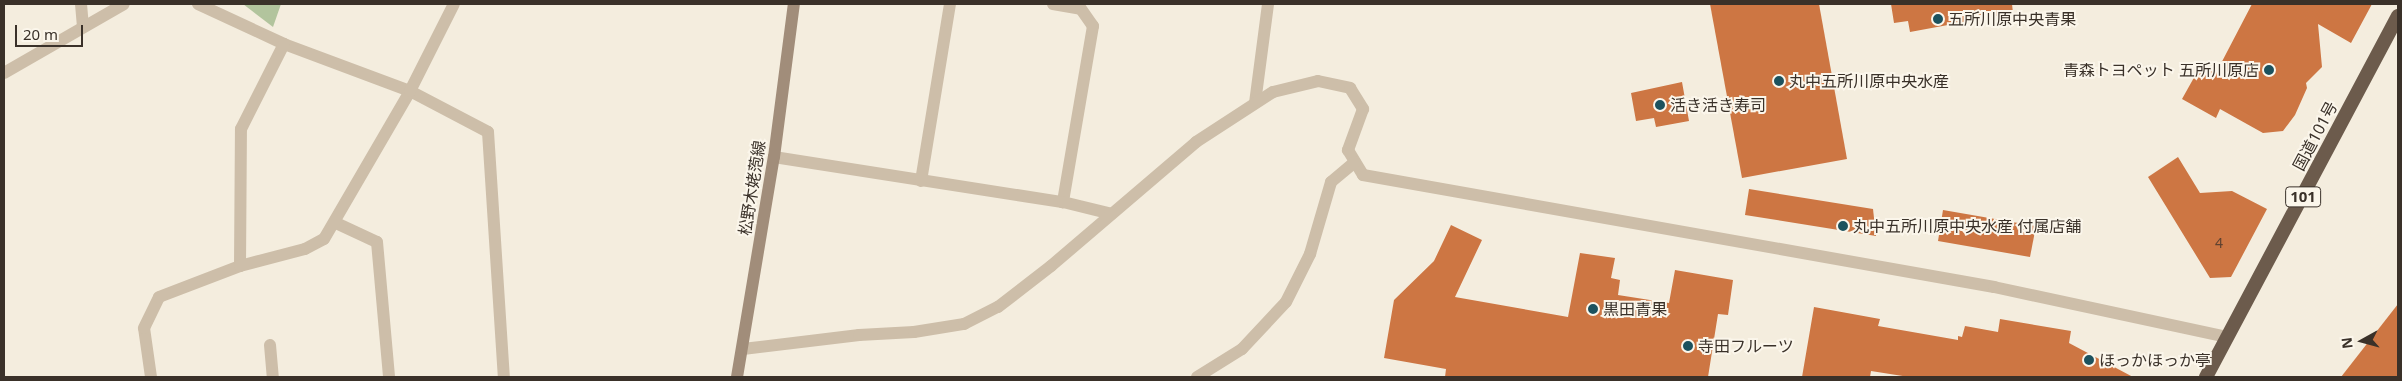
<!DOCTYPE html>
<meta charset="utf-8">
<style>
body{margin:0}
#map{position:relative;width:2402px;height:381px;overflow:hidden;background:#f4edde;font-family:"Noto Sans","Noto Sans JP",sans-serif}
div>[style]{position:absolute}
.green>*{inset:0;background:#b2c49d}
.building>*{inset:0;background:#cd7643}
.minor>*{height:12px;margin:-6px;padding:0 6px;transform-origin:6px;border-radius:6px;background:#cdbea9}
.secondary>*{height:12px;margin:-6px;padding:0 6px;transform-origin:6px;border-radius:6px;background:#a18d7a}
.trunk>*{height:14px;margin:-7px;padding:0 7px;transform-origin:7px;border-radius:7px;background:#6c5b4c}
.dots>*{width:14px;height:14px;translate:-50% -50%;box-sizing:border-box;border:2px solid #fbf6eb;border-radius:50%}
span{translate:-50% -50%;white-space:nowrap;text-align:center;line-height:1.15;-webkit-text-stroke:4px #fbf6eb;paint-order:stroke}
.number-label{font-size:14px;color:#5f4230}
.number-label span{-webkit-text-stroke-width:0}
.shield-label span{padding:1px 4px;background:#fbf6eb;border:1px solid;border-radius:4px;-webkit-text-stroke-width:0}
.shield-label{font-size:15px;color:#3a3129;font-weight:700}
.poi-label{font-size:16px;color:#3a3129}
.left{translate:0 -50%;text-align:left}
.right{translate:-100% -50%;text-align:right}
.street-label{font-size:16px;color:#3a3129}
.frame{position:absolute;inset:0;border:5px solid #3a3129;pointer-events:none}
.north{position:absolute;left:2337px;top:316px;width:50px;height:50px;-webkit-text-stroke:4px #fbf6eb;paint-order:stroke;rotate:263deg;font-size:14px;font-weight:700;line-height:20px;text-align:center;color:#3a3129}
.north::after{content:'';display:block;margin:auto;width:18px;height:22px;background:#3a3129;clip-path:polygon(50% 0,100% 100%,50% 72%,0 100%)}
.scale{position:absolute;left:15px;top:25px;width:68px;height:22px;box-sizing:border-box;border:2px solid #3a3129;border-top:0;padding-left:6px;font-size:15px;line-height:18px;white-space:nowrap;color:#3a3129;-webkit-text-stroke:4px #fbf6eb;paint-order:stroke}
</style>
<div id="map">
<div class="green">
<div style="clip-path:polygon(243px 4px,281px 4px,273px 27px)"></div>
</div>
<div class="building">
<div style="clip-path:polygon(1710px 4px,1819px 4px,1847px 159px,1742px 178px)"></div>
<div style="clip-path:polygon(1891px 4px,2012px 4px,2013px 13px,1910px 32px,1908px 21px,1894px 23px)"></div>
<div style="clip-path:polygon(2252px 4px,2372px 4px,2351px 43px,2318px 24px,2322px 67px,2306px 83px,2307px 88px,2295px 115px,2283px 131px,2263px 133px,2220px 109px,2216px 118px,2182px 99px,2201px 65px,2216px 73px)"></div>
<div style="clip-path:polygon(1682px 82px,1689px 121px,1656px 127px,1654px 118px,1636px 121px,1631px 93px)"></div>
<div style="clip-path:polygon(2178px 157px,2200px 193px,2232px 191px,2267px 209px,2231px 277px,2210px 278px,2148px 177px)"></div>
<div style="clip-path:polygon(1749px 189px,1873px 209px,1876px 236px,1745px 215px)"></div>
<div style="clip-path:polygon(1943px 210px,2036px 226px,2030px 257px,1938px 241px)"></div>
<div style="clip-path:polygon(1451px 225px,1482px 240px,1455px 297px,1568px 317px,1580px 253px,1615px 258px,1611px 278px,1620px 280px,1618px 295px,1669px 303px,1675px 270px,1733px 280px,1728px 315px,1718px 314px,1708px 377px,1445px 377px,1446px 369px,1384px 358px,1394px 300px,1434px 261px)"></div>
<div style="clip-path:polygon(2398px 304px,2398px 377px,2341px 377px)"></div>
<div style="clip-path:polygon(1814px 307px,1880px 319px,1878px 326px,1958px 340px,1958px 336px,1962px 337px,1965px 326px,1998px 332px,2000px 319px,2071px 331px,2069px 343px,2133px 377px,1909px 377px,1871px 371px,1870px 377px,1802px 377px)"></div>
</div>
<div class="minor">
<div style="left:81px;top:4px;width:23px;rotate:85deg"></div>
<div style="left:198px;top:4px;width:95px;rotate:24.9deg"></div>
<div style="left:284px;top:44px;width:134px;rotate:20.5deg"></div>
<div style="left:410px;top:91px;width:88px;rotate:27.7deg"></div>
<div style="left:488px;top:132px;width:246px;rotate:86.3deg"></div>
<div style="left:1053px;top:4px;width:28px;rotate:10deg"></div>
<div style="left:1081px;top:9px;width:21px;rotate:55deg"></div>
<div style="left:1093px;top:26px;width:179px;rotate:99.7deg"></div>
<div style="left:4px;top:73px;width:138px;rotate:-29.9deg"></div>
<div style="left:1255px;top:103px;width:100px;rotate:-82.5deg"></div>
<div style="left:774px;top:157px;width:292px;rotate:8.9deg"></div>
<div style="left:1063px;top:202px;width:50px;rotate:13.8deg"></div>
<div style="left:921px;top:181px;width:179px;rotate:-80.7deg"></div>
<div style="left:336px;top:223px;width:45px;rotate:24.9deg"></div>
<div style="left:377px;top:242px;width:136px;rotate:84.9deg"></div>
<div style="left:240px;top:266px;width:137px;rotate:-89.6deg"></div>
<div style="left:241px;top:129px;width:95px;rotate:-63.2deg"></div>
<div style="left:270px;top:345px;width:32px;rotate:85deg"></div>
<div style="left:743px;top:349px;width:117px;rotate:-6.9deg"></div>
<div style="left:859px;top:335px;width:55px;rotate:-3.1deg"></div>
<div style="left:914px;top:332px;width:51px;rotate:-9.1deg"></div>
<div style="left:964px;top:324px;width:38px;rotate:-27deg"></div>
<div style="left:998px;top:307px;width:67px;rotate:-37.7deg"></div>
<div style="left:1051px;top:266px;width:191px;rotate:-40.5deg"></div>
<div style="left:1196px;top:142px;width:92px;rotate:-33deg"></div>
<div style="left:1273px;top:92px;width:46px;rotate:-13.7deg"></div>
<div style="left:1318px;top:81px;width:33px;rotate:12deg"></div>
<div style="left:1350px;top:88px;width:25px;rotate:58deg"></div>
<div style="left:1363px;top:109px;width:44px;rotate:110.1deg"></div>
<div style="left:1348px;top:150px;width:29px;rotate:59deg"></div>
<div style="left:1363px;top:175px;width:641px;rotate:10.06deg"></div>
<div style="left:1994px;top:287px;width:239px;rotate:12.1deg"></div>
<div style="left:151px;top:377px;width:49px;rotate:-98.1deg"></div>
<div style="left:144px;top:328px;width:34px;rotate:-64deg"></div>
<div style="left:159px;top:297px;width:87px;rotate:-20.9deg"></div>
<div style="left:240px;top:266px;width:67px;rotate:-14.7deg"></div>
<div style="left:305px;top:249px;width:21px;rotate:-28deg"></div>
<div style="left:324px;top:239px;width:171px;rotate:-59.8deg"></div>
<div style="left:410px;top:91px;width:97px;rotate:-63.2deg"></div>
<div style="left:1197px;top:377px;width:53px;rotate:-31.9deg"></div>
<div style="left:1242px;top:349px;width:64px;rotate:-46.9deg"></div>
<div style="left:1286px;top:302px;width:54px;rotate:-63.4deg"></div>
<div style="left:1310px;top:254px;width:75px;rotate:-73.7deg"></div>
<div style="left:1331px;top:182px;width:31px;rotate:-40deg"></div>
</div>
<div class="secondary">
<div style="left:737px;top:377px;width:223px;rotate:-80.5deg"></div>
<div style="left:774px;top:157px;width:154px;rotate:-82.6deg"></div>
</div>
<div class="trunk">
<div style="left:2206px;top:377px;width:409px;rotate:-62deg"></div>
</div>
<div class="dots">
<div style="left:1938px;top:19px;background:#1c525e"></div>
<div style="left:2269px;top:70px;background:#1c525e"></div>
<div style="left:1779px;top:81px;background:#1c525e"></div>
<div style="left:1660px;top:105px;background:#1c525e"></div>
<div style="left:1843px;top:226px;background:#1c525e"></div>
<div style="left:1593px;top:309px;background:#1c525e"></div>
<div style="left:1688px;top:346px;background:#1c525e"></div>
<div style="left:2089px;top:360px;background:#1c525e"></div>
</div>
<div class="number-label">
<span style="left:2219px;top:243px">4</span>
</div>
<div class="shield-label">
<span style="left:2303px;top:197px">101</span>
</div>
<div class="poi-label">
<span class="left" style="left:1948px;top:19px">五所川原中央青果</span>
<span class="right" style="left:2259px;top:70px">青森トヨペット 五所川原店</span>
<span class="left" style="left:1789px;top:81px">丸中五所川原中央水産</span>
<span class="left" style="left:1670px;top:105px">活き活き寿司</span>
<span class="left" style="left:1853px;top:226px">丸中五所川原中央水産 付属店舗</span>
<span class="left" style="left:1603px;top:309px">黒田青果</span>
<span class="left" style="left:1698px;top:346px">寺田フルーツ</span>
<span class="left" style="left:2099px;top:360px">ほっかほっか亭</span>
</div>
<div class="street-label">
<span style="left:2315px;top:136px;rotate:-62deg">国道101号</span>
<span style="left:752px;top:188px;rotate:-81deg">松野木姥萢線</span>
</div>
<div class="frame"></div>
<div class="north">N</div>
<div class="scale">20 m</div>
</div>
